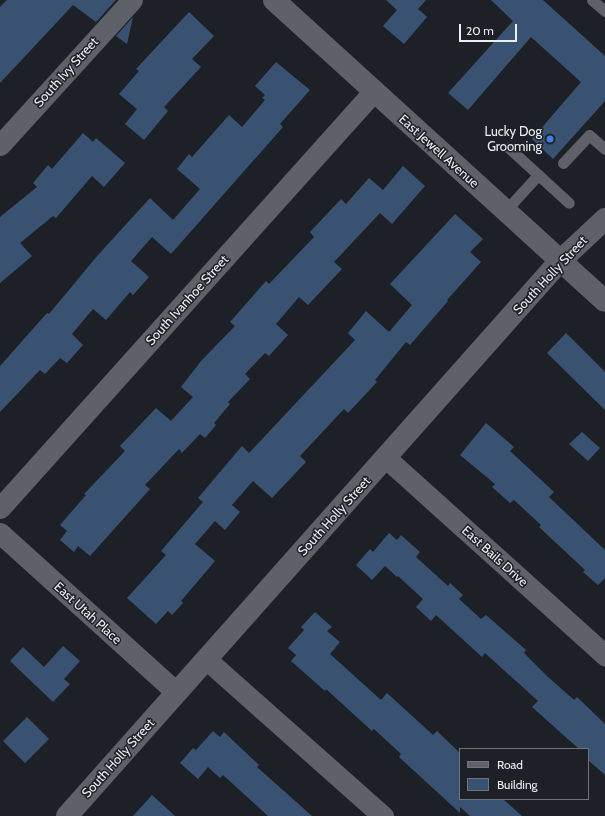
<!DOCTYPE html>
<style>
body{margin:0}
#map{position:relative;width:605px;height:816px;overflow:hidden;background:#1d2127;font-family:Cabin,sans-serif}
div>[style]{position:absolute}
.building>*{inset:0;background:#3a5271}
.service>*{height:11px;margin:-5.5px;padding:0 5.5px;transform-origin:5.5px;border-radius:5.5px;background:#5e6268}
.minor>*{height:21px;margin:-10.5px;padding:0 10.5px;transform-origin:10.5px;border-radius:10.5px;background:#5e6268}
.tertiary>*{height:22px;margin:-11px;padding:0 11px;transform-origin:11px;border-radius:11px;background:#5e6268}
.secondary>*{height:22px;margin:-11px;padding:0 11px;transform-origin:11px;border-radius:11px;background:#5e6268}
.dots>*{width:11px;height:11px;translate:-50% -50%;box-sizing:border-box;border:2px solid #1d2127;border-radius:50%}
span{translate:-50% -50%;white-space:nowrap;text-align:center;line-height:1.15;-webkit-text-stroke:3px #1d2127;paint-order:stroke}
.street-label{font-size:13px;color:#eceff2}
.poi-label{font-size:13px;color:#eceff2}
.right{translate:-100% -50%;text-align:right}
.legend{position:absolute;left:459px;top:748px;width:130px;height:52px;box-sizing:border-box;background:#1d2127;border:1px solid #707378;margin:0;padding:5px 7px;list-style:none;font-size:12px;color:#eceff2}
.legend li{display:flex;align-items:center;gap:8px;height:20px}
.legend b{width:20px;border:1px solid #707378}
.scale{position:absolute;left:459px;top:24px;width:58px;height:18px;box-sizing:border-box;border:2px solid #eceff2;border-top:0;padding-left:5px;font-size:12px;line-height:14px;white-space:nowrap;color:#eceff2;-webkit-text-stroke:3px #1d2127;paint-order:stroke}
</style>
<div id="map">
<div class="building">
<div style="clip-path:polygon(7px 0,116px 0,96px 22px,73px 5px,0 83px,0 7px)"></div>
<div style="clip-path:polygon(386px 0,426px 0,418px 9px,427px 17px,404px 44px,383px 26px,397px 10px)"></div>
<div style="clip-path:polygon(491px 0,543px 0,605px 56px,605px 101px,553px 159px,532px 139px,581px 82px,531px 37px,468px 110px,448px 93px,513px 21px)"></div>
<div style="clip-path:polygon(189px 12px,214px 36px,192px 59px,201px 67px,164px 107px,168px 111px,144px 140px,125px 124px,137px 109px,119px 94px,139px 71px,136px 69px)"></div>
<div style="clip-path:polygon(133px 17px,127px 44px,116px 36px)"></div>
<div style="clip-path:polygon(276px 62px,310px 90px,280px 124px,283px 127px,171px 254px,152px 237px,131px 261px,149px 277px,133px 295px,130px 292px,106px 320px,93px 309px,72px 334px,83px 345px,67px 363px,60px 358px,45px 374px,40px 370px,0 412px,0 366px,47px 313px,49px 314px,98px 255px,150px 198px,173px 220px,200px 189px,177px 169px,189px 154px,192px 157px,229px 115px,242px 127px,265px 100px,262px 98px,265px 95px,255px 86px)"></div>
<div style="clip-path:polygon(83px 133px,93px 142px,96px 138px,125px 163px,104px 187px,92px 176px,56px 218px,53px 216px,20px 243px,32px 256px,0 283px,0 217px,37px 187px,33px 183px,48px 165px,52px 169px)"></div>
<div style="clip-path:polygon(403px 166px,425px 186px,392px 224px,380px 213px,334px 262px,342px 269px,308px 305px,299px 297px,276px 324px,288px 335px,269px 356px,265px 353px,245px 374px,250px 379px,228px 402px,230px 404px,214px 423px,216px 425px,205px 438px,200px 434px,182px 453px,179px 449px,145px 485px,150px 489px,90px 556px,78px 546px,74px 552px,60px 540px,67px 531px,60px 525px,86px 495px,84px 494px,125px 451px,120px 446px,156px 408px,171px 421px,193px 397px,181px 387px,201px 361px,235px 326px,230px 322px,266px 281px,269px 284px,314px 237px,310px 232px,341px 199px,346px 204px,369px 178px,383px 190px)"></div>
<div style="clip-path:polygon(455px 214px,483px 239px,470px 252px,481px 262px,447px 300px,448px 301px,410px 345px,406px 342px,375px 380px,377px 382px,348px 413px,344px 409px,300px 456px,306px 462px,272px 498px,253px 481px,232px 505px,240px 512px,225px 530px,215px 521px,195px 544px,215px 561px,181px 601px,183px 603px,172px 615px,168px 611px,156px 624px,127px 598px,166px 555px,161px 551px,203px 502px,198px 498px,242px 446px,249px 453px,355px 340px,348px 333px,366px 311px,389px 332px,412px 305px,390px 284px)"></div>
<div style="clip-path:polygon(566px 333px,605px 372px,605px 410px,547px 353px)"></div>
<div style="clip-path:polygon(486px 423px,514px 447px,510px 451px,554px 492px,549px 497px,605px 550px,605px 578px,598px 585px,583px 572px,585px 570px,539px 527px,541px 525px,514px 500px,510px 503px,492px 487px,495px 484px,460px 455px)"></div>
<div style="clip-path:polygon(582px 432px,600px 448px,588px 461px,569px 444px)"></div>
<div style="clip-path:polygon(389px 533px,397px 540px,401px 535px,420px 552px,416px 557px,448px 586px,450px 583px,463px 595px,459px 599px,481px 619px,486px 615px,526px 650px,524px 653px,547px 676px,574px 700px,577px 697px,605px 724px,605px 775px,588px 760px,588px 749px,579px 749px,532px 707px,538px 701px,485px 653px,482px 657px,436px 615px,431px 621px,416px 607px,423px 599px,398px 576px,397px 577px,385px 566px,372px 580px,356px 565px,370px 549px,373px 552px)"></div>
<div style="clip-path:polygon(315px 612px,332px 627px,327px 631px,340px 642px,330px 654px,381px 700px,387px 693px,433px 735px,437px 731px,460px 753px,460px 799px,503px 799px,522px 816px,470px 816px,460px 807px,460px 813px,399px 757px,401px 754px,374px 729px,372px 731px,326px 689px,325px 691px,291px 661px,296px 655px,288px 648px,304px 630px,301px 627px)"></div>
<div style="clip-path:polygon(63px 646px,80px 661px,64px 679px,70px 684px,53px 702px,10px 661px,23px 647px,44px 667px)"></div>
<div style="clip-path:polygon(27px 717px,49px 739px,25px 763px,3px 741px)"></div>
<div style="clip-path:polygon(213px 731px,220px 737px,224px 732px,259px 765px,257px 767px,312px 816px,268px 816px,223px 775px,220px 778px,208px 767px,198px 779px,180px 763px,193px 748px,196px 750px)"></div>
<div style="clip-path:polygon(152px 795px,175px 816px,133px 816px)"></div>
</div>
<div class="service">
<div style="left:592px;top:0;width:17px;rotate:40deg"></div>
<div style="left:509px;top:148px;width:81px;rotate:42.5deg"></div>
<div style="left:563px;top:163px;width:38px;rotate:-47deg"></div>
<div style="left:589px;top:135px;width:21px;rotate:41deg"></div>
<div style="left:505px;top:211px;width:49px;rotate:-47.5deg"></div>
</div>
<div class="minor">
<div style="left:0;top:145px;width:196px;rotate:-47.7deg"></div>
<div style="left:386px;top:458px;width:295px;rotate:42deg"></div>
<div style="left:0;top:508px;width:560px;rotate:-48.11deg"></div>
<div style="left:0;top:533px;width:237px;rotate:42.1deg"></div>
<div style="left:206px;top:659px;width:237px;rotate:41.6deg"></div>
</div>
<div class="tertiary">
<div style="left:274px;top:0;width:447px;rotate:42.3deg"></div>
</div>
<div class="secondary">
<div style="left:67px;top:816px;width:742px;rotate:-48.39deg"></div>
<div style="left:560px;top:261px;width:62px;rotate:-43deg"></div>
</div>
<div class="dots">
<div style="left:550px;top:139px;background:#3f7fe0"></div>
</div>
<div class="street-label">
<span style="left:66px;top:72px;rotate:-48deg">South Ivy Street</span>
<span style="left:439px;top:151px;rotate:42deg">East Jewell Avenue</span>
<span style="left:550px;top:275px;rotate:-47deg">South Holly Street</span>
<span style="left:187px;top:300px;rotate:-48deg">South Ivanhoe Street</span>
<span style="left:334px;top:516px;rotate:-48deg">South Holly Street</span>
<span style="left:495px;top:556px;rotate:42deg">East Bails Drive</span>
<span style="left:88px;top:613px;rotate:42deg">East Utah Place</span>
<span style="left:118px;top:758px;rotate:-48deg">South Holly Street</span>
</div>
<div class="poi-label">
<span class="right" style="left:542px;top:139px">Lucky Dog<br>Grooming</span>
</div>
<ul class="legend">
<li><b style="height:5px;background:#5e6268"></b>Road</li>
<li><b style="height:11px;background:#3a5271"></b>Building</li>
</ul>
<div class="scale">20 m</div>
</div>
